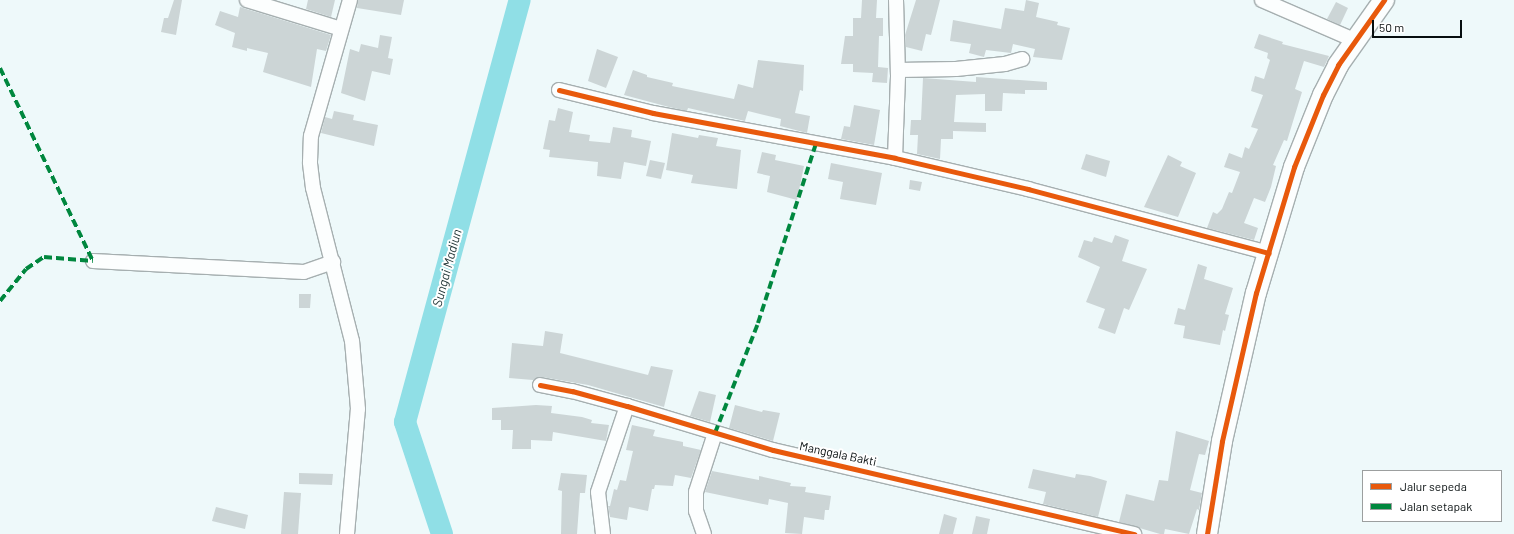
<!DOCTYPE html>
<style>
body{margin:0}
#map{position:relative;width:1514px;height:534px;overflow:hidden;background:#eef9fa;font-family:Barlow,sans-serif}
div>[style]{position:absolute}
.river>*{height:22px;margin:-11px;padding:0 11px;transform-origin:11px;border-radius:11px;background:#90dfe6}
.building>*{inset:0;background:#ccd5d6}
.roads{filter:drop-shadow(1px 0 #a6afb0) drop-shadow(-1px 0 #a6afb0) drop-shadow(0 1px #a6afb0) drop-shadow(0 -1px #a6afb0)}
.street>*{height:14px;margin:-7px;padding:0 7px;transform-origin:7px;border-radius:7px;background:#fcfefe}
.secondary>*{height:20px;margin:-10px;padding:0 10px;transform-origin:10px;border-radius:10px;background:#fcfefe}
.quiet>*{height:4px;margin-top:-2px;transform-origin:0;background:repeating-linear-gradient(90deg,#00873e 0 8px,transparent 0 12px)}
.cycleway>*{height:5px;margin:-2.5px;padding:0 2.5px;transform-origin:2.5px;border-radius:2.5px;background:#e8590c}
span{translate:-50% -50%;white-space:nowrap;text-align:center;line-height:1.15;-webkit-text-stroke:4px #fff;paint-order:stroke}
.street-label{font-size:12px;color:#070e0f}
.water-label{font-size:13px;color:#1b3031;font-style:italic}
.legend{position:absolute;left:1362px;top:470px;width:140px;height:52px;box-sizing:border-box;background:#fff;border:1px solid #9c9f9f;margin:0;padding:5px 7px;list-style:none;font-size:12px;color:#070e0f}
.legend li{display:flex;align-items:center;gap:8px;height:20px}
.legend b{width:20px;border:1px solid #9c9f9f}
.scale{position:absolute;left:1372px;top:20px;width:90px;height:18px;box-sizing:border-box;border:2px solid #070e0f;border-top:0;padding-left:5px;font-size:12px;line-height:14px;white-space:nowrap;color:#070e0f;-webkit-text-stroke:3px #fff;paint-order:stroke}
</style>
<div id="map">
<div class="river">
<div style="left:442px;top:534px;width:118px;rotate:-108.3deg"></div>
<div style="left:405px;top:422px;width:437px;rotate:-74.8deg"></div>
</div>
<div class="building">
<div style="clip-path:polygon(174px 0,182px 0,176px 35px,161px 32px,164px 18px,168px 18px)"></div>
<div style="clip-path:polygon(308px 0,335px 0,331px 17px,306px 9px)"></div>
<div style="clip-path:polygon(358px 0,404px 0,401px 15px,357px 8px)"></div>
<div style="clip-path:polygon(862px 0,877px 0,876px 18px,883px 18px,883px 36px,879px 36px,878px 67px,888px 68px,887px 83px,872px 82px,873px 73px,853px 72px,853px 64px,841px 64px,845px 36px,853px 36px,853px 18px,861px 18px)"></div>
<div style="clip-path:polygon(916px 0,940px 0,931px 35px,926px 34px,922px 51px,906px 47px,905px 35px)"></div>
<div style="clip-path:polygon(1026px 0,1039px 3px,1036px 17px,1058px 22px,1057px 25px,1070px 28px,1062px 60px,1033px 57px,1035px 49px,1013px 44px,1011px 53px,986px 50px,984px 57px,969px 53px,971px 44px,950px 41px,953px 20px,1001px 29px,1005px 8px,1024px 11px)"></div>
<div style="clip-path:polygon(1336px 2px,1348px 8px,1340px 25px,1327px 19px)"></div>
<div style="clip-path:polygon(240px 7px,331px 35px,326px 51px,317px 49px,311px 87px,263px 72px,268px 53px,247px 48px,247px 51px,232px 47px,235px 33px,215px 25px,220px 11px,238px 17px)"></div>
<div style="clip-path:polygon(1259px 34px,1283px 42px,1282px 44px,1329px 56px,1324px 67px,1304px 61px,1295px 89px,1302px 92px,1287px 141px,1284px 140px,1273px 165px,1276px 166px,1271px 187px,1265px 202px,1254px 198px,1244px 223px,1258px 228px,1254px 240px,1207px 228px,1213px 212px,1217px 214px,1222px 209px,1229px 192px,1232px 193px,1240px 172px,1224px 167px,1229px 153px,1242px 158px,1245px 147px,1249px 149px,1258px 129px,1251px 127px,1263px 95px,1251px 91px,1255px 76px,1264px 79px,1270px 60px,1267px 58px,1268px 53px,1254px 48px)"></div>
<div style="clip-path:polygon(380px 35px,392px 37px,388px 58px,393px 59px,390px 75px,372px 71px,365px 101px,341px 93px,350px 49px,359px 52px,361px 44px,378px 48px)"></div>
<div style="clip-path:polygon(597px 49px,618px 57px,606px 88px,588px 81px)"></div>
<div style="clip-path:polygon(758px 60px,804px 65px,803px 91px,800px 90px,795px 113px,810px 116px,807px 133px,780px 126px,781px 119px,748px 111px,745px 121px,688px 108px,687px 111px,669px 107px,624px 95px,633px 70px,647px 75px,647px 77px,673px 83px,672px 86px,734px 99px,738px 84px,753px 88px)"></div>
<div style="clip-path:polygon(976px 77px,1047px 82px,1047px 90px,1025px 90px,1025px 94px,1003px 93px,1002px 111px,985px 111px,985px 94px,956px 95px,954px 122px,986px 123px,986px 132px,953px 131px,953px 139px,941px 139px,940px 159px,917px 154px,918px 135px,910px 135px,911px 120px,921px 120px,923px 78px,976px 82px)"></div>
<div style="clip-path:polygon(854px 105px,880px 110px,874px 145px,841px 139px,844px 126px,850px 127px)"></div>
<div style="clip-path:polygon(558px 108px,573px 112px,569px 132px,590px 135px,589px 141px,610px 143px,613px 127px,632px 130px,631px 137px,651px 141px,646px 166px,624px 162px,621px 179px,597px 176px,598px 162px,549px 157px,550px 150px,543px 149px,549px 120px,555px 121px)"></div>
<div style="clip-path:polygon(334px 111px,354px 115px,353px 120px,378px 125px,374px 146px,321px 133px,325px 117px,332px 119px)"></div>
<div style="clip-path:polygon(672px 133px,698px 138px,699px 135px,718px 138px,716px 146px,741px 150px,737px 189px,691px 183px,693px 175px,666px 170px)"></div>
<div style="clip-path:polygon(762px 152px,776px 155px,775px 160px,804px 166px,797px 200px,767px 192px,770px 176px,757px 173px)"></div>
<div style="clip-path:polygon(1086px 154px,1110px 161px,1106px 177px,1081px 169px)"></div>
<div style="clip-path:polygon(1168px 155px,1182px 162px,1180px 166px,1196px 173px,1178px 217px,1144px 207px)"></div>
<div style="clip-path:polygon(650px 160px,665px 163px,661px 179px,646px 176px)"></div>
<div style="clip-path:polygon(831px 163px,882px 173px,876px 205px,840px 199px,843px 182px,828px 179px)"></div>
<div style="clip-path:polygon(910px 180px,922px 182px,920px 191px,909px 189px)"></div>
<div style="clip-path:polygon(1115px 235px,1129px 240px,1122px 261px,1147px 269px,1129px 310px,1124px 308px,1115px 334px,1098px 328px,1105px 309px,1086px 302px,1100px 267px,1078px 257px,1084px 240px,1092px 242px,1094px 237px,1112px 243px)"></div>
<div style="clip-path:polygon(1198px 264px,1207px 267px,1204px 279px,1233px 288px,1225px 314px,1229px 315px,1225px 331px,1223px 330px,1220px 345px,1183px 338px,1185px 326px,1174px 324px,1178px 308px,1185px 310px)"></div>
<div style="clip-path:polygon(299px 294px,311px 294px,310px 308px,299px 308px)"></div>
<div style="clip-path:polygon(545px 331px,563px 334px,560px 353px,648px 375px,651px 366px,673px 370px,664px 407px,588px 385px,542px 377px,533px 380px,509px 378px,512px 343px,543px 346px)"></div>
<div style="clip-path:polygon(699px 391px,716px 395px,710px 422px,690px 416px)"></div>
<div style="clip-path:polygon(536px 405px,552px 406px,551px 413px,582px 417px,592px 420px,591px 423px,609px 425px,606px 441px,553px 432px,552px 441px,531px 440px,531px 449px,512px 449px,513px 430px,501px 430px,501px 420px,492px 420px,492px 408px)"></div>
<div style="clip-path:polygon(735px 405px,762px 412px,763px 410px,780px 413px,773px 441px,729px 428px)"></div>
<div style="clip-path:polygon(632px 425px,655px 430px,653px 436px,683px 442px,683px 446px,701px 450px,691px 478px,675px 475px,673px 486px,655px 485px,654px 489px,652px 489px,648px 511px,629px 507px,627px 520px,610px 517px,608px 506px,610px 506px,614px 489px,617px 490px,620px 480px,626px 481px,633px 451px,626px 450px)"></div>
<div style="clip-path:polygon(1176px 431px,1209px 441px,1205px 455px,1199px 454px,1190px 490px,1202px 493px,1199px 510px,1197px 509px,1189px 534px,1165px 529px,1164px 534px,1160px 534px,1119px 522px,1126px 494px,1154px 501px,1159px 480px,1168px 481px)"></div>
<div style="clip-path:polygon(1033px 469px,1075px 478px,1076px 474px,1090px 476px,1107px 481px,1098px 517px,1043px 504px,1046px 492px,1028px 488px)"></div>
<div style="clip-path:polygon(712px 471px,759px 480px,759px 476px,791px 483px,790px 486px,806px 487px,805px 492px,831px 496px,829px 510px,825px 510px,824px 520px,804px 517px,802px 534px,785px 533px,788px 503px,769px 499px,768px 505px,705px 492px)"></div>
<div style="clip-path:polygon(299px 473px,333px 474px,332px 485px,299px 484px)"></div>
<div style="clip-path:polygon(561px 473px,587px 475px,585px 493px,580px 493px,577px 534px,561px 534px,562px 491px,558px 490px)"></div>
<div style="clip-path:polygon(284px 492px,301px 493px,298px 534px,281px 534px)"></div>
<div style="clip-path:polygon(216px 507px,248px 515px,245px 529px,212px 521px)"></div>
<div style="clip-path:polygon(944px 514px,957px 518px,953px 534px,939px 534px)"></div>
<div style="clip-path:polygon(976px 516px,990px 519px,987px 534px,972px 534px)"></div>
</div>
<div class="roads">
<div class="street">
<div style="left:247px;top:0;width:98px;rotate:17.1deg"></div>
<div style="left:1262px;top:0;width:100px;rotate:23.5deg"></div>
<div style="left:898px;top:70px;width:58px;rotate:-1deg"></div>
<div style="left:956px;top:69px;width:49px;rotate:-5.8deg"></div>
<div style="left:1005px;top:64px;width:18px;rotate:-16deg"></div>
<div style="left:559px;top:90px;width:97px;rotate:13.7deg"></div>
<div style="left:653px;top:113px;width:246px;rotate:10.5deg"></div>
<div style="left:895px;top:158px;width:137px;rotate:13.1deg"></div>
<div style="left:1028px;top:189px;width:249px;rotate:14.9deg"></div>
<div style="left:895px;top:158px;width:82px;rotate:-87.9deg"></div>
<div style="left:898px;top:76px;width:76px;rotate:-91.5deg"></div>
<div style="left:93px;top:261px;width:211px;rotate:3deg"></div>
<div style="left:304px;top:272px;width:31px;rotate:-19deg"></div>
<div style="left:540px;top:385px;width:33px;rotate:11deg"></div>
<div style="left:572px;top:391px;width:57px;rotate:15.3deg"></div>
<div style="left:627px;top:406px;width:152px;rotate:16.8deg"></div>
<div style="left:773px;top:450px;width:371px;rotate:13.1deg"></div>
<div style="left:347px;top:534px;width:125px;rotate:-85deg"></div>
<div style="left:358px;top:409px;width:68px;rotate:-95deg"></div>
<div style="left:352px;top:341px;width:158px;rotate:-104.3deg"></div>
<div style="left:313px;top:188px;width:26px;rotate:-97deg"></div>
<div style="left:310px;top:162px;width:26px;rotate:-88deg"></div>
<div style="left:311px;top:136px;width:141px;rotate:-74deg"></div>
<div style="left:603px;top:534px;width:42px;rotate:-96.8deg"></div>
<div style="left:598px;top:492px;width:91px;rotate:-71.4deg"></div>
<div style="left:704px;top:534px;width:24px;rotate:-109deg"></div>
<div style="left:696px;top:511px;width:19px;rotate:-90deg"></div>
<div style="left:696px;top:492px;width:62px;rotate:-72.1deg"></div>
</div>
<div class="secondary">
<div style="left:1207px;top:534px;width:94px;rotate:-80.8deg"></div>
<div style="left:1222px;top:441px;width:152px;rotate:-77.1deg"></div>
<div style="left:1256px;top:293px;width:132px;rotate:-73.2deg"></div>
<div style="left:1294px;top:167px;width:78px;rotate:-68.1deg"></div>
<div style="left:1323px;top:95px;width:34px;rotate:-63deg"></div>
<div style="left:1338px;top:65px;width:80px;rotate:-54.7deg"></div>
</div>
</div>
<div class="quiet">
<div style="left:0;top:68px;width:214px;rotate:64.3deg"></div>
<div style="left:0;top:301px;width:41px;rotate:-50.9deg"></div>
<div style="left:26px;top:269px;width:22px;rotate:-34deg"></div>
<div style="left:44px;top:257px;width:49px;rotate:4.7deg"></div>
<div style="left:715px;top:433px;width:118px;rotate:-68.6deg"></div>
<div style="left:758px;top:323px;width:189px;rotate:-72.1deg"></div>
</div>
<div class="cycleway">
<div style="left:559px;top:90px;width:97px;rotate:13.7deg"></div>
<div style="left:653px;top:113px;width:246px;rotate:10.5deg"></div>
<div style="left:895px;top:158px;width:137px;rotate:13.1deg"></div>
<div style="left:1028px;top:189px;width:249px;rotate:14.9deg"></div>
<div style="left:540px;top:385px;width:33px;rotate:11deg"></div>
<div style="left:572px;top:391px;width:57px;rotate:15.3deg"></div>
<div style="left:627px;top:406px;width:152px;rotate:16.8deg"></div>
<div style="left:773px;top:450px;width:371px;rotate:13.1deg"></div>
<div style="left:1207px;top:534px;width:94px;rotate:-80.8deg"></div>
<div style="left:1222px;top:441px;width:152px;rotate:-77.1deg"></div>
<div style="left:1256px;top:293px;width:132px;rotate:-73.2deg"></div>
<div style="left:1294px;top:167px;width:78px;rotate:-68.1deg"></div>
<div style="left:1323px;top:95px;width:34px;rotate:-63deg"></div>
<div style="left:1338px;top:65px;width:80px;rotate:-54.7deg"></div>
</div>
<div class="street-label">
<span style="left:838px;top:454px;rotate:12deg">Manggala Bakti</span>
</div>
<div class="water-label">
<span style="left:447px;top:268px;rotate:-75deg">Sungai Madiun</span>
</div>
<ul class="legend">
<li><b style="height:5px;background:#e8590c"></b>Jalur sepeda</li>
<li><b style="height:5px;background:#00873e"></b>Jalan setapak</li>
</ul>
<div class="scale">50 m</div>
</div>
